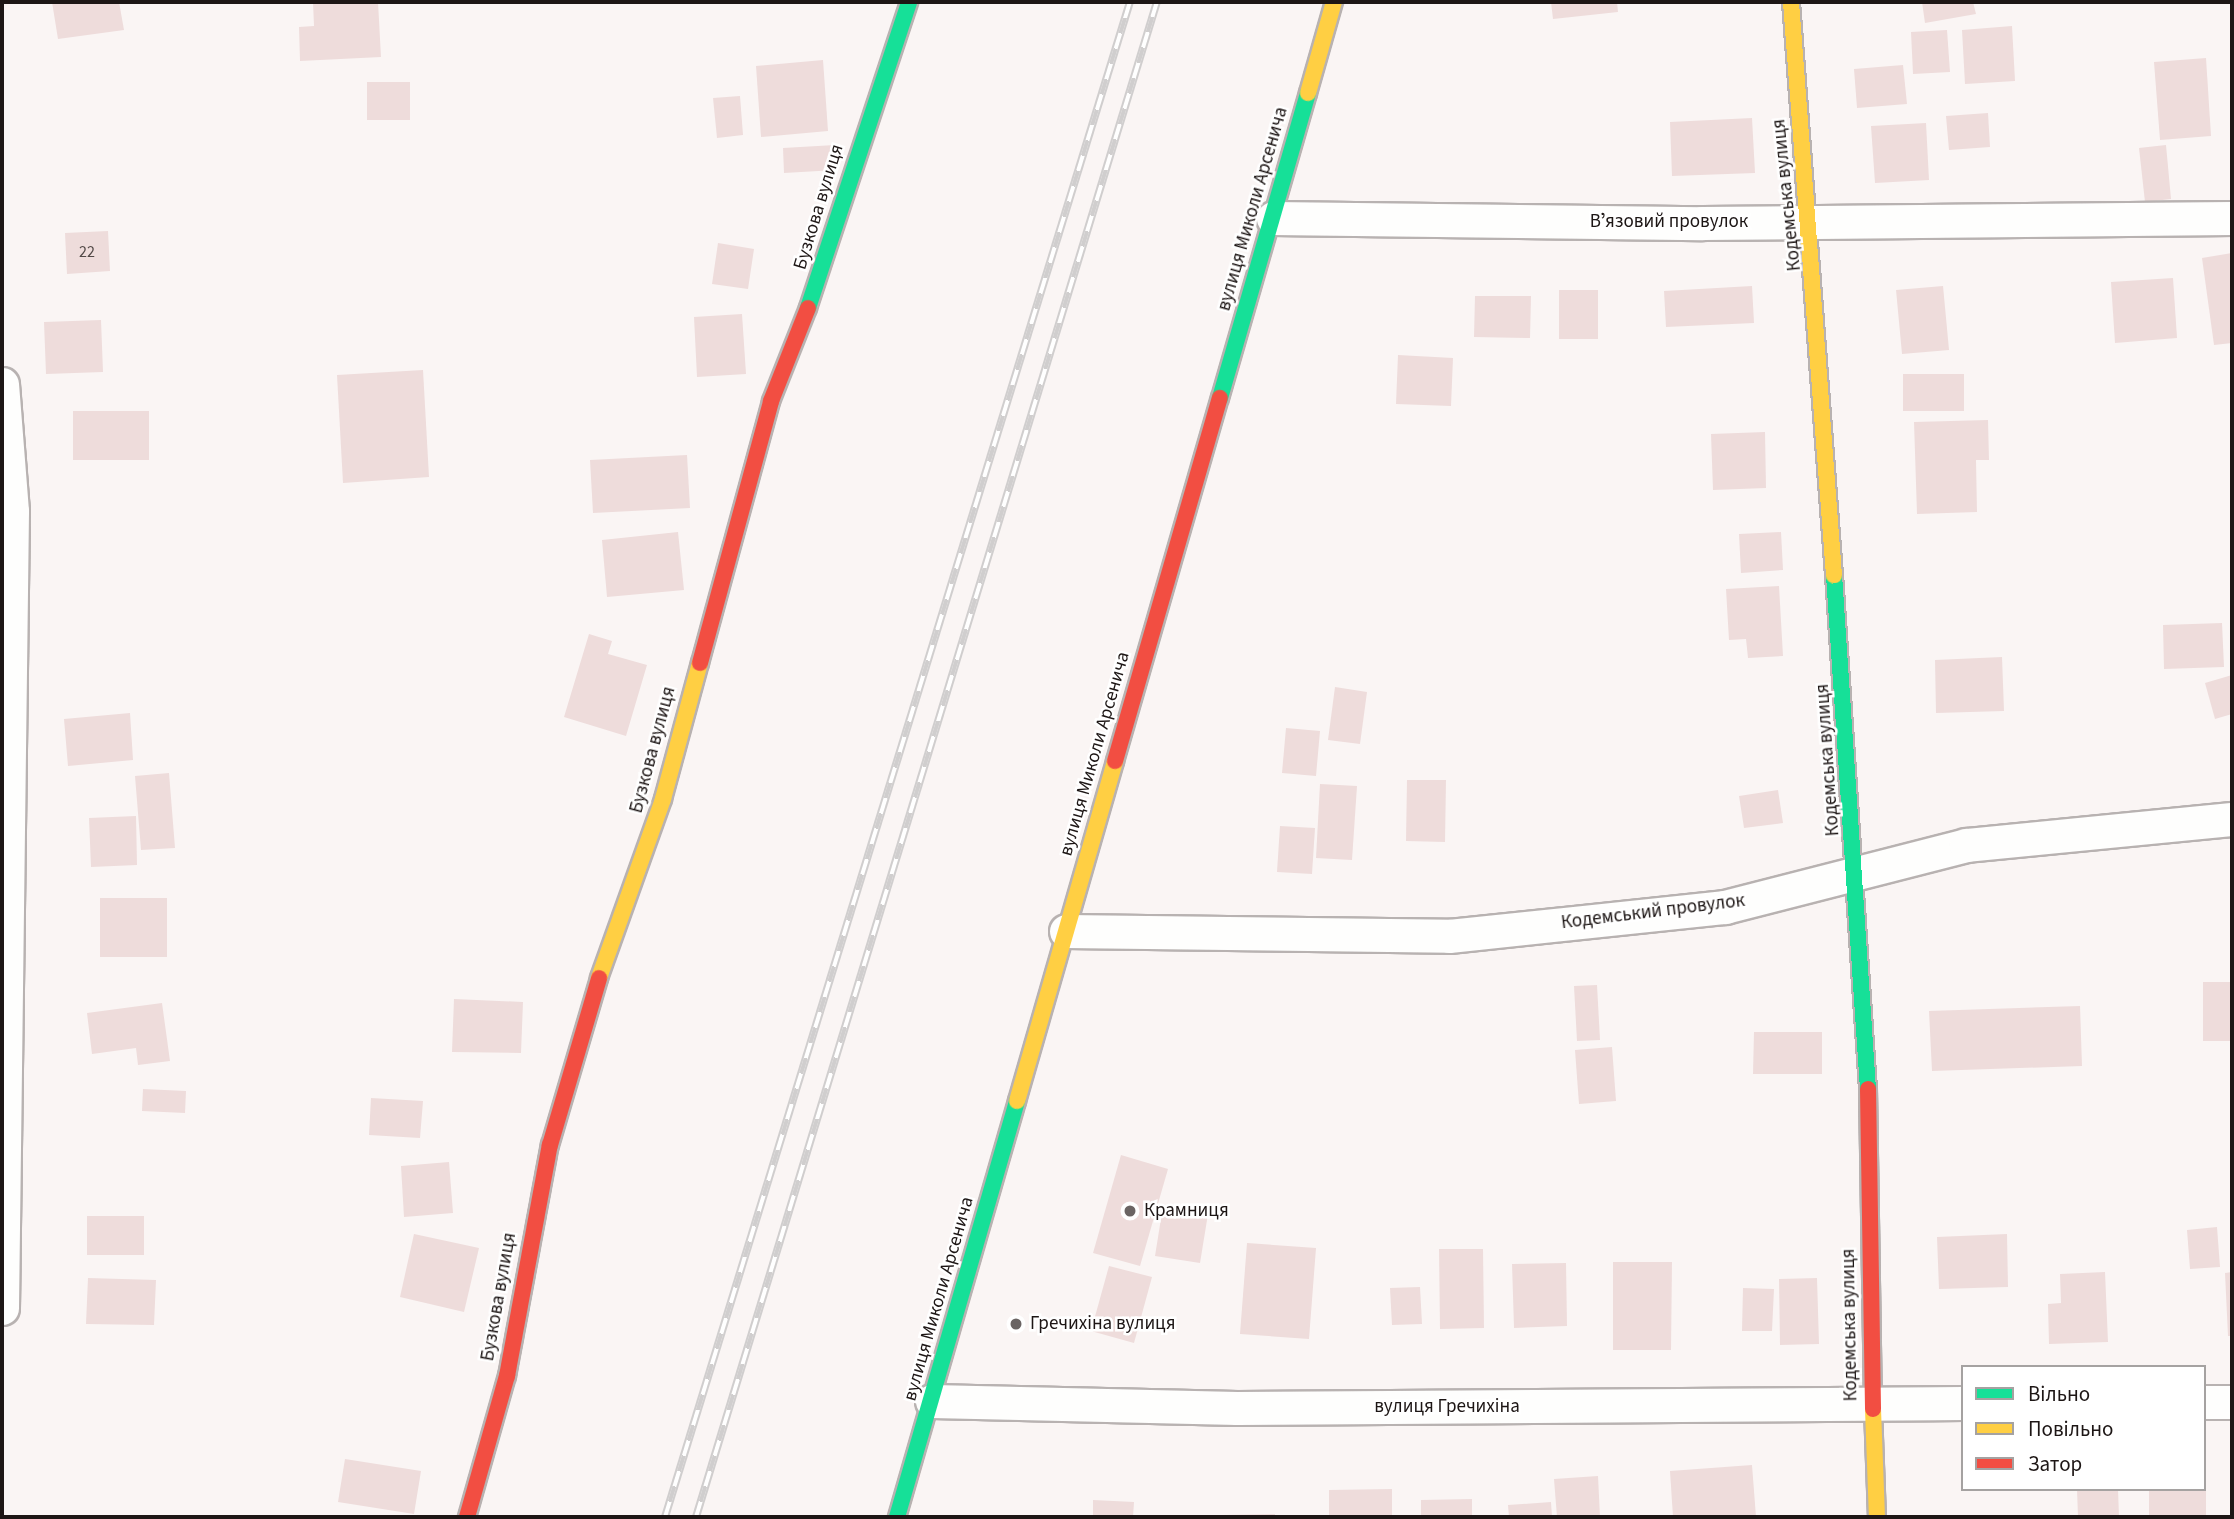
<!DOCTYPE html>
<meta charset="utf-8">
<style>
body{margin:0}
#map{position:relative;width:2234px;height:1519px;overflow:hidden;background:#faf5f4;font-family:"Source Sans 3",sans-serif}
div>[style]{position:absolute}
.building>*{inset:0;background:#eedcdb}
.roads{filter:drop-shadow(2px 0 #b8b2b1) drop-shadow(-2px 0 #b8b2b1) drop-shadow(0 2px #b8b2b1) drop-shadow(0 -2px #b8b2b1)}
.street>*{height:33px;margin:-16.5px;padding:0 16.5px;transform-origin:16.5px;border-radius:16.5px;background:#fefefd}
.fast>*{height:16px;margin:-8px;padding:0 8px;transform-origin:8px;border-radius:8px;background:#16e098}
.slow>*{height:16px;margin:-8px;padding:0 8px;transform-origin:8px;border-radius:8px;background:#ffcf43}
.jam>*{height:16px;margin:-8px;padding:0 8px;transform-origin:8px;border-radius:8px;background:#f24e42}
.rail>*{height:8px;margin-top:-4px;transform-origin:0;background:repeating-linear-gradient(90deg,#fff 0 16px,#d0cece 0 32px);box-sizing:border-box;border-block:2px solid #d0cece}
.dots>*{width:19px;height:19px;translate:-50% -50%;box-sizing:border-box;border:4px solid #fff;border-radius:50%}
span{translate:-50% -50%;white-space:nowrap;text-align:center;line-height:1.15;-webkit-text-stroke:5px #fff;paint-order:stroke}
.number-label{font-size:16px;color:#514846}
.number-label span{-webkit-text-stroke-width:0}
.street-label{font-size:19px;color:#1d1615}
.poi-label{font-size:19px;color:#1d1615}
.left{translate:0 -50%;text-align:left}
.frame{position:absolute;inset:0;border:4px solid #1d1615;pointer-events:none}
.legend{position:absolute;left:1961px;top:1365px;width:245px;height:126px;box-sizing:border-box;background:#fff;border:2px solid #a5a2a1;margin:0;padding:9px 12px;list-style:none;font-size:21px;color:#1d1615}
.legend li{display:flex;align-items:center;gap:14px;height:35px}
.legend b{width:35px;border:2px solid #a5a2a1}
</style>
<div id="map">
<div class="building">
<div style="clip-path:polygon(52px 2px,119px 2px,124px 30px,58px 39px)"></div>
<div style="clip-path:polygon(313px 2px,378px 2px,381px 57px,300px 61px,299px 27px,314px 26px)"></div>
<div style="clip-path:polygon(1551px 2px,1617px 2px,1618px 12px,1553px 19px)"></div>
<div style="clip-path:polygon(1922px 2px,1973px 2px,1976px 14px,1925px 23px)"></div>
<div style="clip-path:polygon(2012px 26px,2015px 81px,1965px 84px,1962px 30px)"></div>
<div style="clip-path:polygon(1947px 30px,1950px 72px,1913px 74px,1911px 32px)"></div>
<div style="clip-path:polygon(2206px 58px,2211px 136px,2160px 140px,2154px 62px)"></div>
<div style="clip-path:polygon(823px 60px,828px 131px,761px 137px,756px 66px)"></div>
<div style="clip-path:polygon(1903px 65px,1907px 104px,1857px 108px,1854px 69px)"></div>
<div style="clip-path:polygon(367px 82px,410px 82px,410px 120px,367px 120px)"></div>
<div style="clip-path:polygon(740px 96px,743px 135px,717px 138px,713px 98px)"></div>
<div style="clip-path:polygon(1988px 113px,1990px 147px,1949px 150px,1946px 116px)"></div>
<div style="clip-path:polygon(1752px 118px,1755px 173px,1672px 176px,1670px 122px)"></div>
<div style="clip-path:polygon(1926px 123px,1929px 180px,1875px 183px,1871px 126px)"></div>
<div style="clip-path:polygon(835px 145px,836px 170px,784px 173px,783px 148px)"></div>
<div style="clip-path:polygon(2166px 145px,2171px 199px,2145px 202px,2139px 148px)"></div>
<div style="clip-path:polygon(108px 231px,110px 271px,67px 274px,65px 233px)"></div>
<div style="clip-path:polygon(718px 243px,754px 249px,748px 289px,712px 284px)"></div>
<div style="clip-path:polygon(2232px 253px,2232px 343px,2214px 345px,2202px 258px)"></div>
<div style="clip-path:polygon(2173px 278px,2177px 338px,2115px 343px,2111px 282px)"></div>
<div style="clip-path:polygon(1752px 286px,1754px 323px,1666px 327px,1664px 291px)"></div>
<div style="clip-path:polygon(1943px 286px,1949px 350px,1902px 354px,1896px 290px)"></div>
<div style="clip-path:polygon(1559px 290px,1598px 290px,1598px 339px,1559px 339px)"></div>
<div style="clip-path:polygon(1475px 296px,1531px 296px,1530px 338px,1474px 337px)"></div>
<div style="clip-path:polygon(742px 314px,746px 374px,697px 377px,694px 317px)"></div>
<div style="clip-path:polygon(101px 320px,103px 372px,46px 374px,44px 322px)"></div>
<div style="clip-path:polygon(1398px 355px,1453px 358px,1451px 406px,1396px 404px)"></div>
<div style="clip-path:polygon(423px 370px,429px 477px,343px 483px,337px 375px)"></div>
<div style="clip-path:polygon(1903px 374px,1964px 374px,1964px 411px,1903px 411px)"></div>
<div style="clip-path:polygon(73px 411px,149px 411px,149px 460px,73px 460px)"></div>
<div style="clip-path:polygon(1988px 420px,1989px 460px,1976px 460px,1977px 512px,1917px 514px,1914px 422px)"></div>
<div style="clip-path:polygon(1765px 432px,1766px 488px,1713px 490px,1711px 434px)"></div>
<div style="clip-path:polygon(687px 455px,690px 508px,593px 513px,590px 460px)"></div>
<div style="clip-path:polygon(678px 532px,684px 590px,607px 597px,602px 540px)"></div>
<div style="clip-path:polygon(1781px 532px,1783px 570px,1741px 573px,1739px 534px)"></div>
<div style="clip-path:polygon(1779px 586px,1783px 656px,1748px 658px,1746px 639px,1729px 640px,1726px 589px)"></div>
<div style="clip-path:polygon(2222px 623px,2224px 667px,2164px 669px,2163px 625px)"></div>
<div style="clip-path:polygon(589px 634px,612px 641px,608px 654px,647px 665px,626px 736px,564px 717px)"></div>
<div style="clip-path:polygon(2002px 657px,2004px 711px,1936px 713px,1935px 660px)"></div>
<div style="clip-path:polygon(2232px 675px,2232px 714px,2215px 719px,2205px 683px)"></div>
<div style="clip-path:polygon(1335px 687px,1367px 692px,1360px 744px,1328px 740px)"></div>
<div style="clip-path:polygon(130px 713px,133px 760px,68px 766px,64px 719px)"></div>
<div style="clip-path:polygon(1286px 728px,1320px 731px,1316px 776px,1282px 773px)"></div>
<div style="clip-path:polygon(169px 773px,175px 848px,141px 850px,135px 776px)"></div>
<div style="clip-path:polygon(1407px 780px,1446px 780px,1445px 842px,1406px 841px)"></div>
<div style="clip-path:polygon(1320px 784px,1357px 786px,1352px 860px,1316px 858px)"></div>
<div style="clip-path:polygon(1778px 790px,1783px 823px,1744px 828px,1739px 796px)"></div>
<div style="clip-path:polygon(136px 816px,137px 865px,91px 867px,89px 818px)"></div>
<div style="clip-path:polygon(1280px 826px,1315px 828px,1312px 874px,1277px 872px)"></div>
<div style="clip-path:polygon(100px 898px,167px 898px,167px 957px,100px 957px)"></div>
<div style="clip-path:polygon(2203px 982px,2232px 982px,2232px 1041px,2203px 1041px)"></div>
<div style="clip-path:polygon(1597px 985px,1600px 1040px,1577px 1041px,1574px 986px)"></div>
<div style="clip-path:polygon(454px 999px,523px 1002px,521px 1053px,452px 1052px)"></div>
<div style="clip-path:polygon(162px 1003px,170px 1061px,138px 1065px,136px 1048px,92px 1054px,87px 1013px)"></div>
<div style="clip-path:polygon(2080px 1006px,2082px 1066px,1932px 1071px,1929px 1011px)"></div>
<div style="clip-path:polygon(1754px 1032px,1822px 1032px,1822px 1074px,1753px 1074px)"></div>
<div style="clip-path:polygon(1612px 1047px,1616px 1101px,1579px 1104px,1575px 1050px)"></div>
<div style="clip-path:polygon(143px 1089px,186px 1091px,185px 1113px,142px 1111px)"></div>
<div style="clip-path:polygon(371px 1098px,423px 1101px,420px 1138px,369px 1135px)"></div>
<div style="clip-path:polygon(1121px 1155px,1168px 1169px,1140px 1266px,1093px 1253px)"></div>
<div style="clip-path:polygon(449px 1162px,453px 1213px,404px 1217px,401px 1166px)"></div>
<div style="clip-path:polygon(1163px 1206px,1208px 1214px,1200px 1263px,1155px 1256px)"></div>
<div style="clip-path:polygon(87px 1216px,144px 1216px,144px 1255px,87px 1255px)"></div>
<div style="clip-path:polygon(2217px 1227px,2220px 1267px,2190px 1269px,2187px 1230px)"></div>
<div style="clip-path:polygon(414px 1234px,479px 1248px,464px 1312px,400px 1297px)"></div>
<div style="clip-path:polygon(2007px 1234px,2008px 1287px,1939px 1289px,1937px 1237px)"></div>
<div style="clip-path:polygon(1247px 1243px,1316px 1248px,1309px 1339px,1240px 1334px)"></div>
<div style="clip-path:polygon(1439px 1249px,1483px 1249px,1484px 1328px,1440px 1329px)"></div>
<div style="clip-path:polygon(1613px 1262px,1672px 1262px,1671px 1350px,1613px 1350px)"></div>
<div style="clip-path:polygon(1566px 1263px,1567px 1326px,1514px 1328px,1512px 1264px)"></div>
<div style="clip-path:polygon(1109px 1266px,1152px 1277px,1134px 1343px,1091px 1331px)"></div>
<div style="clip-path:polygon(2105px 1272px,2108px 1342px,2049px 1344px,2048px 1304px,2061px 1303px,2060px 1274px)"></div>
<div style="clip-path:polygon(2232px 1272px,2232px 1336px,2228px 1336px,2225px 1273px)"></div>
<div style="clip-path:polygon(88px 1278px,156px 1280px,154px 1325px,86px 1324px)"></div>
<div style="clip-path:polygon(1817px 1278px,1819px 1344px,1780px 1345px,1779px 1279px)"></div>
<div style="clip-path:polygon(1420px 1287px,1422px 1324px,1392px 1325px,1390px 1288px)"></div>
<div style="clip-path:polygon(1743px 1288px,1774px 1289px,1772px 1331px,1742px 1331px)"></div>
<div style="clip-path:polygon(345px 1459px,421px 1471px,414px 1514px,338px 1502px)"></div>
<div style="clip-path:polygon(1752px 1465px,1756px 1517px,1673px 1517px,1670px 1471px)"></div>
<div style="clip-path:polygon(1598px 1476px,1600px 1517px,1557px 1517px,1554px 1479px)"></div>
<div style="clip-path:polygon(1392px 1489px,1392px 1517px,1329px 1517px,1329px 1490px)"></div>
<div style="clip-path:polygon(2077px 1489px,2118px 1489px,2119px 1517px,2078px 1517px)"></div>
<div style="clip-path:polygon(2149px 1489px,2206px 1489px,2206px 1517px,2149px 1517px)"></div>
<div style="clip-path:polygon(1472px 1499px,1472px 1517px,1421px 1517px,1421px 1500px)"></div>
<div style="clip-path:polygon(1093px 1500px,1134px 1502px,1133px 1517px,1093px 1517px)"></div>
<div style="clip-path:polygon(1551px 1502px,1552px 1517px,1509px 1517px,1508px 1505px)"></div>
<div style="clip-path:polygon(1275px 1514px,1275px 1517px,1221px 1517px,1221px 1515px)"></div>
</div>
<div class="roads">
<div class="street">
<div style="left:1273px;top:218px;width:429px;rotate:0.7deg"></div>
<div style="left:1702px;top:223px;width:530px;rotate:-0.54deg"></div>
<div style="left:2px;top:384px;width:127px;rotate:85.5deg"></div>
<div style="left:12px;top:511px;width:797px;rotate:90.72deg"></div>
<div style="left:1066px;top:931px;width:383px;rotate:0.7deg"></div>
<div style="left:1449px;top:936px;width:278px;rotate:-6deg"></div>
<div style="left:1725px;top:907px;width:249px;rotate:-14.4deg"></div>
<div style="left:1966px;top:845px;width:267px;rotate:-5.6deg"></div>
<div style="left:932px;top:1401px;width:305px;rotate:1.3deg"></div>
<div style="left:1237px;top:1408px;width:726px;rotate:-0.39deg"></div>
<div style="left:2204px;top:1402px;width:28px"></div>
</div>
<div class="fast">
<div style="left:808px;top:308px;width:322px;rotate:-71.7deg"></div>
<div style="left:1220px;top:398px;width:317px;rotate:-73.9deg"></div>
<div style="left:1834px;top:575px;width:515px;rotate:86.22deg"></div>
<div style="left:897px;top:1517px;width:433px;rotate:-73.9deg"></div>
</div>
<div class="slow">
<div style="left:1791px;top:2px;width:575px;rotate:85.71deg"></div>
<div style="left:1308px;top:93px;width:95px;rotate:-74.1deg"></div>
<div style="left:599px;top:978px;width:190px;rotate:-70.3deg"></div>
<div style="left:663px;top:799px;width:141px;rotate:-74.8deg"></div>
<div style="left:1017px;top:1101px;width:354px;rotate:-73.9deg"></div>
<div style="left:1873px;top:1409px;width:108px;rotate:87.9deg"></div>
</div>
<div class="jam">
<div style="left:700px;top:663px;width:271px;rotate:-74.8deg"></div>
<div style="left:771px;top:401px;width:100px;rotate:-68.3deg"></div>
<div style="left:1115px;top:761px;width:378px;rotate:-73.9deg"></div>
<div style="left:1868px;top:1089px;width:320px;rotate:89.1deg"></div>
<div style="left:467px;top:1517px;width:147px;rotate:-74.2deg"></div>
<div style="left:507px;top:1376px;width:235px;rotate:-79.5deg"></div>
<div style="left:550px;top:1145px;width:174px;rotate:-73.6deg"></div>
</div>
</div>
<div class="rail">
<div style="left:665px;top:1517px;width:1585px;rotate:-72.94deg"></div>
<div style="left:696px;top:1517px;width:1584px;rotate:-73.08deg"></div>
</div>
<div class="dots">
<div style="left:1130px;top:1211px;background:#6a6463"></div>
<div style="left:1016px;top:1324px;background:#6a6463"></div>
</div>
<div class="number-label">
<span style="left:87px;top:252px">22</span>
</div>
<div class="street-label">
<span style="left:1787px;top:195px;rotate:-96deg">Кодемська вулиця</span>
<span style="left:819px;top:207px;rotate:-73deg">Бузкова вулиця</span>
<span style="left:1253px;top:209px;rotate:-74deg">вулиця Миколи Арсенича</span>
<span style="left:1669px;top:222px">Вʼязовий провулок</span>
<span style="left:653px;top:750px;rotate:-75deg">Бузкова вулиця</span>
<span style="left:1095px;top:754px;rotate:-74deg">вулиця Миколи Арсенича</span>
<span style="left:1828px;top:760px;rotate:-94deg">Кодемська вулиця</span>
<span style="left:1653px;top:912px;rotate:-7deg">Кодемський провулок</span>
<span style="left:499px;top:1297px;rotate:-80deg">Бузкова вулиця</span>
<span style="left:939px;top:1299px;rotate:-74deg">вулиця Миколи Арсенича</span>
<span style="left:1850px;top:1325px;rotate:-91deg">Кодемська вулиця</span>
<span style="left:1447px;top:1407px">вулиця Гречихіна</span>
</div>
<div class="poi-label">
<span class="left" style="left:1144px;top:1211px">Крамниця</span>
<span class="left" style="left:1030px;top:1324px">Гречихіна вулиця</span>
</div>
<div class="frame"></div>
<ul class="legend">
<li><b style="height:9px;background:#16e098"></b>Вільно</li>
<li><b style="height:9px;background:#ffcf43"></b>Повільно</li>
<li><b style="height:9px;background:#f24e42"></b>Затор</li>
</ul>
</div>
